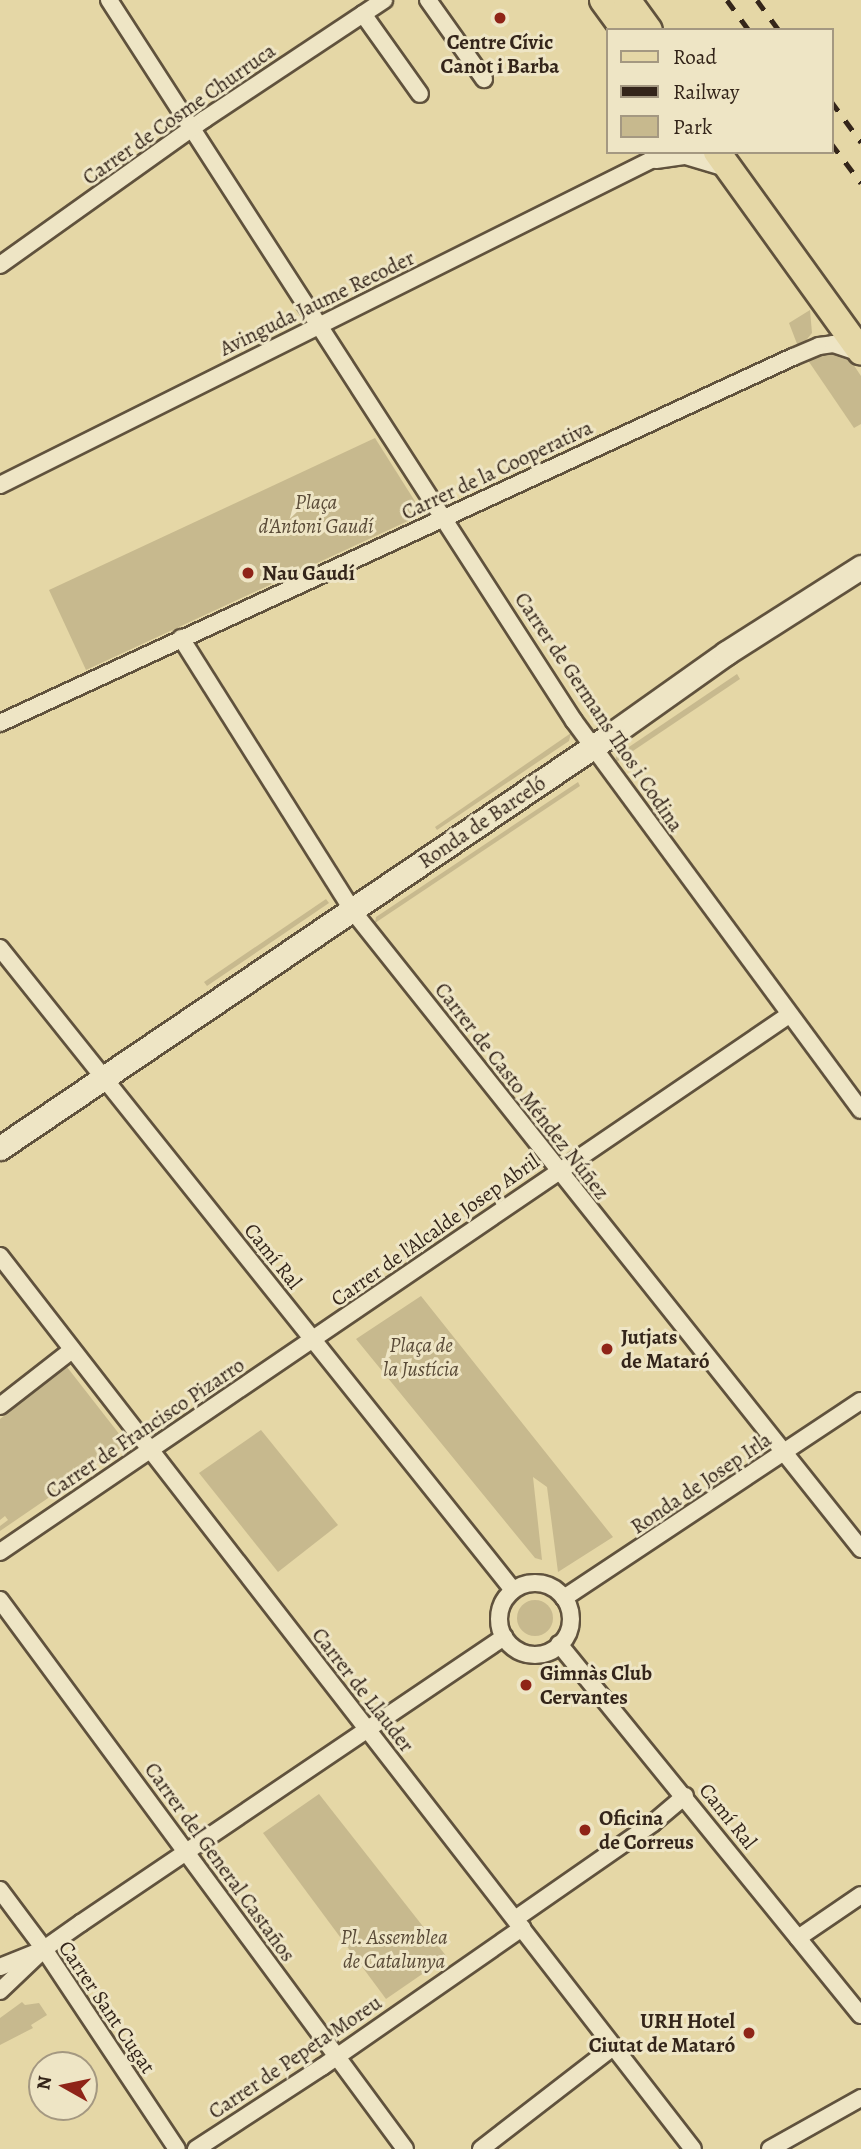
<!DOCTYPE html>
<meta charset="utf-8">
<style>
body{margin:0}
#map{position:relative;width:861px;height:2149px;overflow:hidden;background:#e5d7a6;font-family:Alegreya,serif}
div>[style]{position:absolute}
.green>*{inset:0;background:#c7b98e}
.round{border-radius:50%}
.roads{filter:drop-shadow(2px 0 #60523d) drop-shadow(-2px 0 #60523d) drop-shadow(0 2px #60523d) drop-shadow(0 -2px #60523d)}
.street>*{height:16px;margin:-8px;padding:0 8px;transform-origin:8px;border-radius:8px;background:#eee5c5}
.street>.ring{margin:-8px;padding:0;box-sizing:content-box;background:none;border:16px solid #eee5c5;border-radius:50%}
.secondary>*{height:23px;margin:-11.5px;padding:0 11.5px;transform-origin:11.5px;border-radius:11.5px;background:#eee5c5}
.primary>*{height:26px;margin:-13px;padding:0 13px;transform-origin:13px;border-radius:13px;background:#e5d7a6}
.rail>*{height:5px;margin-top:-2.5px;transform-origin:0;background:repeating-linear-gradient(90deg,#34251a 0 12px,transparent 0 24px)}
.dots>*{width:19px;height:19px;translate:-50% -50%;box-sizing:border-box;border:4px solid #eee5c5;border-radius:50%}
span{translate:-50% -50%;white-space:nowrap;text-align:center;line-height:1.15;-webkit-text-stroke:6px #eee5c5;paint-order:stroke}
.poi-label{font-size:21px;color:#34251a;font-weight:700}
.left{translate:0 -50%;text-align:left}
.right{translate:-100% -50%;text-align:right}
.street-label{font-size:21px;color:#34251a}
.park-label{font-size:21px;color:#594a37;font-style:italic}
.legend{position:absolute;left:606px;top:28px;width:228px;height:126px;box-sizing:border-box;background:#eee5c5;border:2px solid #a49881;margin:0;padding:9px 12px;list-style:none;font-size:21px;color:#34251a}
.legend li{display:flex;align-items:center;gap:14px;height:35px}
.legend b{width:35px;border:2px solid #a49881}
.north{position:absolute;left:28px;top:2051px;width:70px;height:70px;box-sizing:border-box;background:#eee5c5;border:2px solid #a49881;border-radius:50%;rotate:279deg;font-size:19px;font-weight:700;line-height:28px;text-align:center;color:#34251a}
.north::after{content:'';display:block;margin:auto;width:24px;height:32px;background:#8f2418;clip-path:polygon(50% 0,100% 100%,50% 72%,0 100%)}
</style>
<div id="map">
<div class="green">
<div style="clip-path:polygon(810px 310px,812px 333px,799px 349px,789px 323px)"></div>
<div style="clip-path:polygon(834px 351px,851px 361px,861px 376px,861px 424px,854px 428px,805px 356px)"></div>
<div style="clip-path:polygon(375px 438px,423px 514px,86px 670px,49px 590px)"></div>
<div style="clip-path:polygon(737px 674px,740px 679px,615px 763px,616px 757px,623px 751px)"></div>
<div style="clip-path:polygon(571px 733px,569px 741px,437px 830px,435px 827px)"></div>
<div style="clip-path:polygon(578px 782px,580px 786px,375px 923px,376px 917px)"></div>
<div style="clip-path:polygon(326px 899px,329px 903px,207px 986px,204px 982px)"></div>
<div style="clip-path:polygon(421px 1296px,613px 1537px,558px 1572px,547px 1487px,533px 1477px,542px 1560px,535px 1558px,356px 1339px)"></div>
<div style="clip-path:polygon(67px 1367px,127px 1444px,0 1531px,0 1526px,8px 1520px,5px 1516px,0 1520px,0 1419px)"></div>
<div style="clip-path:polygon(261px 1430px,338px 1525px,278px 1572px,199px 1473px)"></div>
<div class="round" style="left:517px;top:1600px;width:36px;height:36px"></div>
<div style="clip-path:polygon(319px 1794px,447px 1957px,386px 1999px,263px 1833px)"></div>
<div style="clip-path:polygon(22px 2002px,25px 2005px,39px 2003px,47px 2015px,31px 2025px,33px 2028px,0 2045px,0 2018px)"></div>
</div>
<div class="roads">
<div class="street">
<div style="left:109px;top:0;width:858px;rotate:57.18deg"></div>
<div style="left:574px;top:721px;width:483px;rotate:53.6deg"></div>
<div style="left:428px;top:0;width:97px;rotate:54.7deg"></div>
<div style="left:363px;top:14px;width:98px;rotate:54.5deg"></div>
<div style="left:656px;top:160px;width:30px;rotate:-8deg"></div>
<div style="left:686px;top:156px;width:42px;rotate:16.7deg"></div>
<div style="left:0;top:265px;width:252px;rotate:-35.5deg"></div>
<div style="left:205px;top:119px;width:215px;rotate:-33.6deg"></div>
<div style="left:0;top:485px;width:746px;rotate:-26.53deg"></div>
<div style="left:181px;top:638px;width:321px;rotate:57.8deg"></div>
<div style="left:352px;top:910px;width:817px;rotate:51.46deg"></div>
<div style="left:0;top:723px;width:873px;rotate:-24.78deg"></div>
<div style="left:793px;top:357px;width:28px;rotate:-23deg"></div>
<div style="left:819px;top:346px;width:14px;rotate:-8deg"></div>
<div style="left:833px;top:344px;width:26px;rotate:18deg"></div>
<div style="left:0;top:948px;width:822px;rotate:51.37deg"></div>
<div style="left:0;top:1256px;width:1130px;rotate:52.19deg"></div>
<div style="left:0;top:1406px;width:91px;rotate:-37.9deg"></div>
<div style="left:0;top:1552px;width:954px;rotate:-34.24deg"></div>
<div class="ring" style="left:499px;top:1583px;width:56px;height:56px"></div>
<div style="left:564px;top:1598px;width:356px;rotate:-33.6deg"></div>
<div style="left:0;top:1600px;width:682px;rotate:53.58deg"></div>
<div style="left:559px;top:1644px;width:478px;rotate:50.9deg"></div>
<div style="left:0;top:1890px;width:74px;rotate:53.3deg"></div>
<div style="left:44px;top:1949px;width:240px;rotate:56.4deg"></div>
<div style="left:515px;top:1919px;width:168px;rotate:-34.8deg"></div>
<div style="left:653px;top:1823px;width:42px;rotate:-40.2deg"></div>
<div style="left:798px;top:1938px;width:76px;rotate:-34.3deg"></div>
<div style="left:0;top:1967px;width:45px;rotate:-22deg"></div>
<div style="left:0;top:1991px;width:61px;rotate:-43.7deg"></div>
<div style="left:44px;top:1949px;width:45px;rotate:-35.1deg"></div>
<div style="left:81px;top:1923px;width:511px;rotate:-34.06deg"></div>
<div style="left:196px;top:2149px;width:150px;rotate:-33.1deg"></div>
<div style="left:322px;top:2067px;width:244px;rotate:-34.8deg"></div>
<div style="left:481px;top:2149px;width:167px;rotate:-37.7deg"></div>
<div style="left:770px;top:2149px;width:104px;rotate:-29.3deg"></div>
</div>
<div class="secondary">
<div style="left:0;top:1148px;width:742px;rotate:-34.08deg"></div>
<div style="left:615px;top:732px;width:136px;rotate:-35.4deg"></div>
<div style="left:726px;top:653px;width:160px;rotate:-32.5deg"></div>
</div>
<div class="primary">
<div style="left:603px;top:0;width:37px;rotate:54deg"></div>
<div style="left:627px;top:0;width:37px;rotate:54deg"></div>
<div style="left:717px;top:152px;width:246px;rotate:54.2deg"></div>
</div>
</div>
<div class="rail">
<div style="left:727px;top:0;width:37px;rotate:54deg"></div>
<div style="left:757px;top:0;width:37px;rotate:54deg"></div>
<div style="left:831px;top:101px;width:51px;rotate:53.8deg"></div>
<div style="left:831px;top:143px;width:50px;rotate:53.1deg"></div>
</div>
<div class="dots">
<div style="left:500px;top:18px;background:#8f2418"></div>
<div style="left:248px;top:573px;background:#8f2418"></div>
<div style="left:607px;top:1349px;background:#8f2418"></div>
<div style="left:526px;top:1685px;background:#8f2418"></div>
<div style="left:585px;top:1830px;background:#8f2418"></div>
<div style="left:749px;top:2033px;background:#8f2418"></div>
</div>
<div class="poi-label">
<span style="left:500px;top:54px">Centre Cívic<br>Canot i Barba</span>
<span class="left" style="left:262px;top:573px">Nau Gaudí</span>
<span class="left" style="left:621px;top:1349px">Jutjats<br>de Mataró</span>
<span class="left" style="left:540px;top:1685px">Gimnàs Club<br>Cervantes</span>
<span class="left" style="left:599px;top:1830px">Oficina<br>de Correus</span>
<span class="right" style="left:735px;top:2033px">URH Hotel<br>Ciutat de Mataró</span>
</div>
<div class="street-label">
<span style="left:179px;top:114px;rotate:-35deg">Carrer de Cosme Churruca</span>
<span style="left:317px;top:303px;rotate:-26deg">Avinguda Jaume Recoder</span>
<span style="left:497px;top:470px;rotate:-25deg">Carrer de la Cooperativa</span>
<span style="left:599px;top:712px;rotate:56deg">Carrer de Germans Thos i Codina</span>
<span style="left:482px;top:822px;rotate:-34deg">Ronda de Barceló</span>
<span style="left:522px;top:1091px;rotate:52deg">Carrer de Casto Méndez Núñez</span>
<span style="left:435px;top:1230px;rotate:-35deg">Carrer de l'Alcalde Josep Abril</span>
<span style="left:273px;top:1256px;rotate:51deg">Camí Ral</span>
<span style="left:145px;top:1428px;rotate:-34deg">Carrer de Francisco Pizarro</span>
<span style="left:701px;top:1483px;rotate:-34deg">Ronda de Josep Irla</span>
<span style="left:363px;top:1690px;rotate:52deg">Carrer de Llauder</span>
<span style="left:728px;top:1816px;rotate:51deg">Camí Ral</span>
<span style="left:220px;top:1862px;rotate:54deg">Carrer del General Castaños</span>
<span style="left:107px;top:2007px;rotate:56deg">Carrer Sant Cugat</span>
<span style="left:295px;top:2057px;rotate:-34deg">Carrer de Pepeta Moreu</span>
</div>
<div class="park-label">
<span style="left:316px;top:514px">Plaça<br>d'Antoni Gaudí</span>
<span style="left:421px;top:1357px">Plaça de<br>la Justícia</span>
<span style="left:394px;top:1949px">Pl. Assemblea<br>de Catalunya</span>
</div>
<ul class="legend">
<li><b style="height:9px;background:#e5d7a6"></b>Road</li>
<li><b style="height:9px;background:#34251a"></b>Railway</li>
<li><b style="height:19px;background:#c7b98e"></b>Park</li>
</ul>
<div class="north">N</div>
</div>
